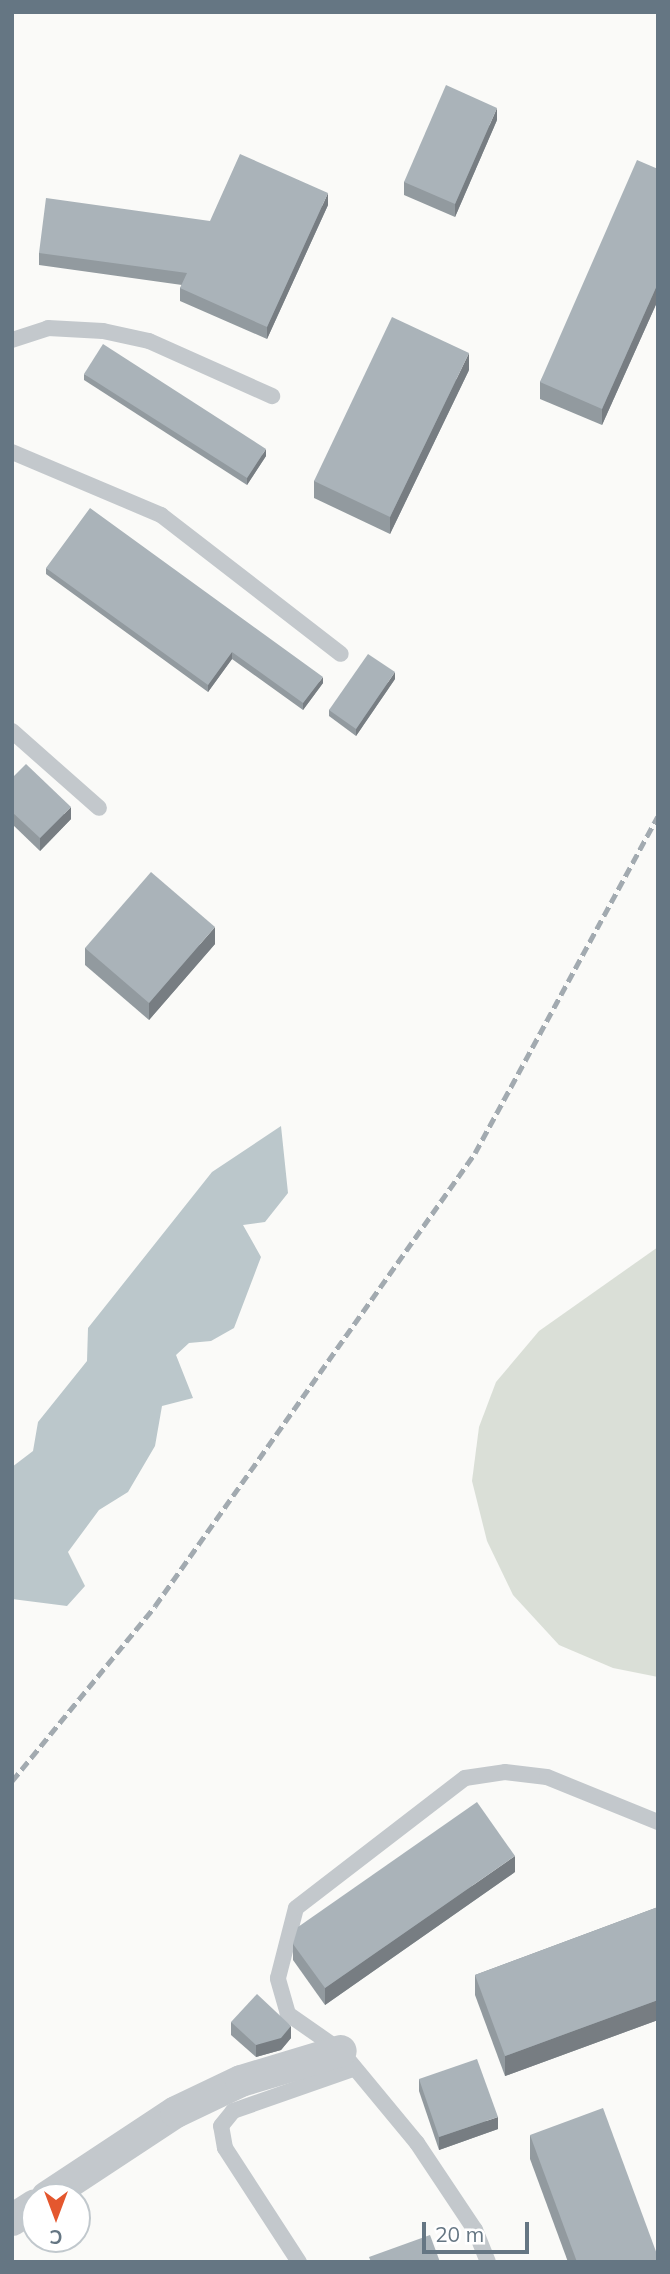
<!DOCTYPE html>
<meta charset="utf-8">
<style>
body{margin:0}
#map{position:relative;width:670px;height:2274px;overflow:hidden;background:#fafaf8;font-family:Mulish,sans-serif}
div>[style]{position:absolute}
.green>*{inset:0;background:#dadfd7}
.water>*{inset:0;background:#bbc7cb}
.service>*{height:16px;margin:-8px;padding:0 8px;transform-origin:8px;border-radius:8px;background:#c3c8cc}
.minor>*{height:32px;margin:-16px;padding:0 16px;transform-origin:16px;border-radius:16px;background:#c3c8cc}
.rail>*{height:5px;margin-top:-2.5px;transform-origin:0;background:repeating-linear-gradient(90deg,#a2aab0 0 10px,transparent 0 15px)}
.wall>*{inset:0;background:#929a9f}
.shaded-wall>*{inset:0;background:#777d82}
.building>*{inset:0;background:#aab3b9}
span{translate:-50% -50%;white-space:nowrap;text-align:center;line-height:1.15;-webkit-text-stroke:7px #fff;paint-order:stroke}
.frame{position:absolute;inset:0;border:14px solid #657683;pointer-events:none}
.north{position:absolute;left:21px;top:2183px;width:70px;height:70px;box-sizing:border-box;background:#fff;border:2px solid #c1c8cd;border-radius:50%;rotate:180deg;font-size:19px;font-weight:700;line-height:28px;text-align:center;color:#657683}
.north::after{content:'';display:block;margin:auto;width:24px;height:32px;background:#e4572e;clip-path:polygon(50% 0,100% 100%,50% 72%,0 100%)}
.scale{position:absolute;left:422px;top:2222px;width:107px;height:32px;box-sizing:border-box;border:4px solid #657683;border-top:0;padding-left:9px;font-size:21px;line-height:24px;white-space:nowrap;color:#657683;-webkit-text-stroke:5px #fff;paint-order:stroke}
</style>
<div id="map">
<div class="green">
<div style="clip-path:polygon(658px 1247px,658px 1677px,613px 1668px,559px 1645px,513px 1595px,487px 1541px,472px 1481px,479px 1427px,496px 1382px,539px 1331px)"></div>
</div>
<div class="water">
<div style="clip-path:polygon(281px 1126px,288px 1193px,265px 1222px,243px 1225px,261px 1257px,234px 1328px,211px 1341px,189px 1343px,176px 1355px,193px 1398px,162px 1406px,155px 1446px,128px 1492px,99px 1510px,68px 1552px,85px 1586px,67px 1606px,12px 1599px,12px 1467px,33px 1451px,38px 1422px,87px 1361px,88px 1328px,212px 1172px)"></div>
</div>
<div class="service">
<div style="left:12px;top:340px;width:38px;rotate:-18deg"></div>
<div style="left:48px;top:328px;width:55px;rotate:3.1deg"></div>
<div style="left:103px;top:331px;width:47px;rotate:12.3deg"></div>
<div style="left:149px;top:341px;width:135px;rotate:24.1deg"></div>
<div style="left:12px;top:452px;width:162px;rotate:22.9deg"></div>
<div style="left:161px;top:515px;width:227px;rotate:37.7deg"></div>
<div style="left:12px;top:731px;width:116px;rotate:41.5deg"></div>
<div style="left:299px;top:2262px;width:136px;rotate:-123deg"></div>
<div style="left:225px;top:2148px;width:22px;rotate:-100deg"></div>
<div style="left:221px;top:2126px;width:19px;rotate:-51deg"></div>
<div style="left:233px;top:2111px;width:127px;rotate:-19.3deg"></div>
<div style="left:488px;top:2262px;width:35px;rotate:-112deg"></div>
<div style="left:475px;top:2230px;width:105px;rotate:-123.7deg"></div>
<div style="left:417px;top:2143px;width:119px;rotate:-129.6deg"></div>
<div style="left:341px;top:2051px;width:65px;rotate:-145.1deg"></div>
<div style="left:288px;top:2014px;width:37px;rotate:-106deg"></div>
<div style="left:278px;top:1978px;width:72px;rotate:-75.6deg"></div>
<div style="left:296px;top:1908px;width:213px;rotate:-37.6deg"></div>
<div style="left:465px;top:1778px;width:40px;rotate:-8.5deg"></div>
<div style="left:505px;top:1772px;width:42px;rotate:6.8deg"></div>
<div style="left:547px;top:1777px;width:120px;rotate:22.1deg"></div>
</div>
<div class="minor">
<div style="left:47px;top:2197px;width:154px;rotate:-33.4deg"></div>
<div style="left:176px;top:2112px;width:72px;rotate:-25.5deg"></div>
<div style="left:241px;top:2081px;width:104px;rotate:-16.7deg"></div>
<div style="left:12px;top:2220px;width:27px;rotate:-33deg"></div>
</div>
<div class="rail">
<div style="left:12px;top:1781px;width:226px;rotate:-50.7deg"></div>
<div style="left:155px;top:1606px;width:555px;rotate:-54.76deg"></div>
<div style="left:475px;top:1153px;width:383px;rotate:-61.5deg"></div>
</div>
<div class="wall">
<div style="clip-path:polygon(497px 120px,455px 217px,404px 195px,404px 182px)"></div>
<div style="clip-path:polygon(658px 169px,658px 300px,602px 425px,540px 399px,540px 382px)"></div>
<div style="clip-path:polygon(328px 205px,267px 339px,180px 301px,180px 288px,182px 285px,39px 265px,39px 253px,210px 221px)"></div>
<div style="clip-path:polygon(469px 370px,390px 534px,314px 498px,314px 481px)"></div>
<div style="clip-path:polygon(84px 374px,266px 456px,247px 485px,84px 380px)"></div>
<div style="clip-path:polygon(46px 568px,323px 683px,303px 710px,232px 659px,208px 692px,46px 574px)"></div>
<div style="clip-path:polygon(395px 679px,356px 736px,329px 716px,329px 710px)"></div>
<div style="clip-path:polygon(12px 778px,71px 819px,40px 851px,12px 824px)"></div>
<div style="clip-path:polygon(215px 944px,149px 1020px,85px 965px,85px 948px)"></div>
<div style="clip-path:polygon(515px 1872px,325px 2005px,293px 1960px,293px 1944px)"></div>
<div style="clip-path:polygon(658px 1907px,658px 2020px,505px 2076px,475px 1995px,475px 1975px)"></div>
<div style="clip-path:polygon(231px 2022px,291px 2038px,281px 2050px,256px 2057px,231px 2035px)"></div>
<div style="clip-path:polygon(419px 2079px,498px 2129px,439px 2150px,419px 2091px)"></div>
<div style="clip-path:polygon(530px 2135px,658px 2262px,568px 2262px,530px 2159px)"></div>
</div>
<div class="shaded-wall">
<div style="clip-path:polygon(497px 108px,497px 120px,455px 217px,455px 204px)"></div>
<div style="clip-path:polygon(328px 193px,328px 205px,267px 339px,267px 327px)"></div>
<div style="clip-path:polygon(658px 283px,658px 300px,602px 425px,602px 409px)"></div>
<div style="clip-path:polygon(469px 353px,469px 370px,390px 534px,390px 517px)"></div>
<div style="clip-path:polygon(266px 449px,266px 456px,247px 485px,247px 478px)"></div>
<div style="clip-path:polygon(232px 652px,232px 659px,208px 692px,208px 685px)"></div>
<div style="clip-path:polygon(395px 672px,395px 679px,356px 736px,356px 729px)"></div>
<div style="clip-path:polygon(323px 677px,323px 683px,303px 710px,303px 703px)"></div>
<div style="clip-path:polygon(71px 807px,71px 819px,40px 851px,40px 838px)"></div>
<div style="clip-path:polygon(215px 927px,215px 944px,149px 1020px,149px 1003px)"></div>
<div style="clip-path:polygon(515px 1856px,515px 1872px,325px 2005px,325px 1988px)"></div>
<div style="clip-path:polygon(658px 2000px,658px 2020px,505px 2076px,505px 2056px)"></div>
<div style="clip-path:polygon(291px 2026px,291px 2038px,281px 2050px,256px 2057px,256px 2045px)"></div>
<div style="clip-path:polygon(498px 2117px,498px 2129px,439px 2150px,439px 2137px)"></div>
</div>
<div class="building">
<div style="clip-path:polygon(446px 85px,497px 108px,455px 204px,404px 182px)"></div>
<div style="clip-path:polygon(240px 154px,328px 193px,267px 327px,180px 288px,187px 273px,39px 253px,46px 198px,210px 221px)"></div>
<div style="clip-path:polygon(637px 160px,658px 169px,658px 283px,602px 409px,540px 382px)"></div>
<div style="clip-path:polygon(392px 317px,469px 353px,390px 517px,314px 481px)"></div>
<div style="clip-path:polygon(103px 344px,266px 449px,247px 478px,84px 374px)"></div>
<div style="clip-path:polygon(90px 508px,323px 677px,303px 703px,232px 652px,208px 685px,46px 568px)"></div>
<div style="clip-path:polygon(368px 654px,395px 672px,356px 729px,329px 710px)"></div>
<div style="clip-path:polygon(26px 764px,71px 807px,40px 838px,12px 812px,12px 778px)"></div>
<div style="clip-path:polygon(151px 872px,215px 927px,149px 1003px,85px 948px)"></div>
<div style="clip-path:polygon(477px 1802px,515px 1856px,325px 1988px,293px 1944px,298px 1927px)"></div>
<div style="clip-path:polygon(658px 1907px,658px 2000px,505px 2056px,475px 1975px)"></div>
<div style="clip-path:polygon(257px 1994px,291px 2026px,281px 2038px,256px 2045px,231px 2022px)"></div>
<div style="clip-path:polygon(477px 2059px,498px 2117px,439px 2137px,419px 2079px)"></div>
<div style="clip-path:polygon(603px 2108px,658px 2257px,658px 2262px,577px 2262px,530px 2135px)"></div>
<div style="clip-path:polygon(430px 2235px,440px 2262px,371px 2262px,369px 2257px)"></div>
</div>
<div class="frame"></div>
<div class="north">С</div>
<div class="scale">20 m</div>
</div>
